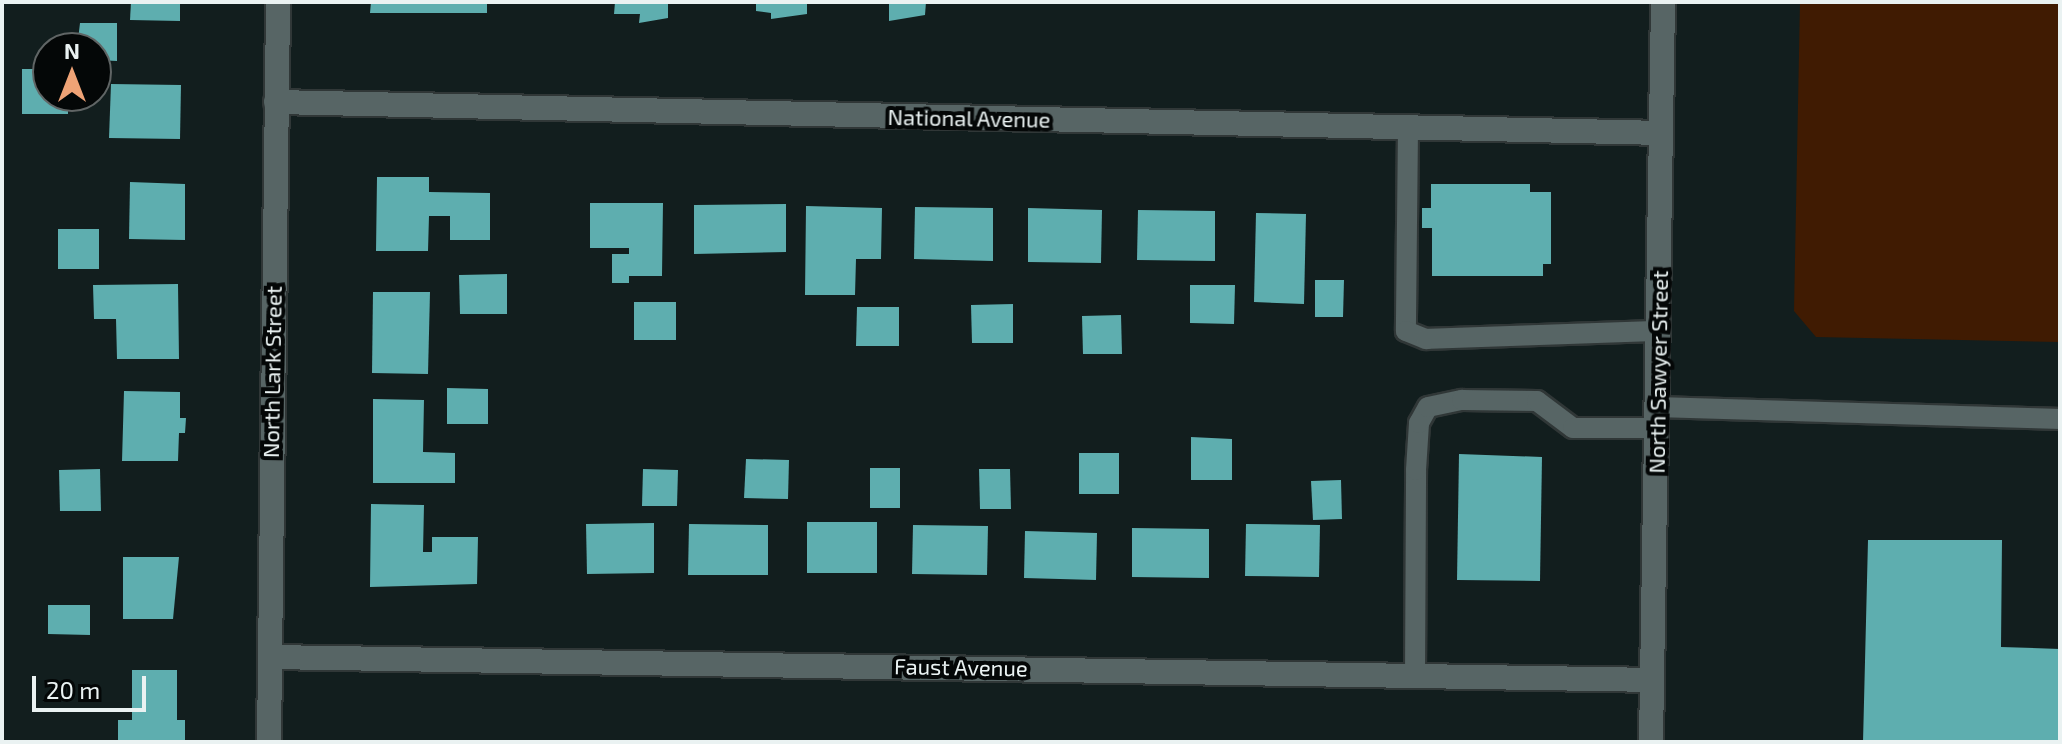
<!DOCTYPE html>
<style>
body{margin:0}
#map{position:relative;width:2062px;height:744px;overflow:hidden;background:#121e1e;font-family:"Exo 2",sans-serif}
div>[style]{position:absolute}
.green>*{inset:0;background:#401b02}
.building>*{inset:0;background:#5eaeaf}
.roads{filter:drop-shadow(2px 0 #303737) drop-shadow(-2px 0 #303737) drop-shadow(0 2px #303737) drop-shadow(0 -2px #303737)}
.service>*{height:20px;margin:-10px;padding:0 10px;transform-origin:10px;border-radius:10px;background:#576565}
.minor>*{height:24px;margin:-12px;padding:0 12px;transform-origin:12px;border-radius:12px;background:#576565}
.tertiary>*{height:24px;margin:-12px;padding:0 12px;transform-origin:12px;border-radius:12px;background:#576565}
span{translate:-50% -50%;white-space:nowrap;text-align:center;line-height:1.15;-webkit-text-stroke:8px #040707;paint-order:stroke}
.street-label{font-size:22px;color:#eaf2f2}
.frame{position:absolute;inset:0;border:4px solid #eaf2f2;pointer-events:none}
.north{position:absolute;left:32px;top:32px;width:80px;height:80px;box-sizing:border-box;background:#040707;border:2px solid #606565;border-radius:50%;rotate:0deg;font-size:22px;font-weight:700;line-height:32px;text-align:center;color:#eaf2f2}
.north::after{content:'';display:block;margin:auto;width:28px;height:36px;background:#efa376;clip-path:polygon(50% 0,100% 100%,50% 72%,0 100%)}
.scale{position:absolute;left:32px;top:676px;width:114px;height:36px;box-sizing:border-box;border:4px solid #eaf2f2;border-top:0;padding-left:10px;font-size:24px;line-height:28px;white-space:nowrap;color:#eaf2f2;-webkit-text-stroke:6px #040707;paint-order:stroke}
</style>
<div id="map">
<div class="green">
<div style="clip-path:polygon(1800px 2px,2060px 2px,2060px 342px,1816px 337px,1794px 311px)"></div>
</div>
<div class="building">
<div style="clip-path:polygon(131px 2px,180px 2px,180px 21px,130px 20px)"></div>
<div style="clip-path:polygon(371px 2px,487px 2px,487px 13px,370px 13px)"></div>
<div style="clip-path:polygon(615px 2px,668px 2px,668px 18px,639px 23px,640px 14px,614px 14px)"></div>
<div style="clip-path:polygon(756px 2px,807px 2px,807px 14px,771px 19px,771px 13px,756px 11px)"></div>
<div style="clip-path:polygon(889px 2px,926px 2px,925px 15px,889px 21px)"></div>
<div style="clip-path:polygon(117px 23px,117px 61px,96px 60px,96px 48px,77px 48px,80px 23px)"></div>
<div style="clip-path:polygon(22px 69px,48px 69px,48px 96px,68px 96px,68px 114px,22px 114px)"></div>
<div style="clip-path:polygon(111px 84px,181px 85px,180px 139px,109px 138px)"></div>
<div style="clip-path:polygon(377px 177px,429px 177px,429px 192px,490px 193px,490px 240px,450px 240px,450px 216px,429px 216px,428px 251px,376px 251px)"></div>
<div style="clip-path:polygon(130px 182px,185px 184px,185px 240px,129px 239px)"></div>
<div style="clip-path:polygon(1431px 184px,1530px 184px,1530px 192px,1551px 192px,1551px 264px,1543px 264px,1543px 276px,1432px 276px,1432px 228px,1422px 228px,1422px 208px,1431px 208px)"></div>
<div style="clip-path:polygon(590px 203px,663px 203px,662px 276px,629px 276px,629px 283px,612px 283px,612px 254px,629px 254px,629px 248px,590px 248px)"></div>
<div style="clip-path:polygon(786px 204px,786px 252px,694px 254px,694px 205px)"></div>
<div style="clip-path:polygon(806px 206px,882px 208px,881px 259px,856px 259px,855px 295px,805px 295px)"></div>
<div style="clip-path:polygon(915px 207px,993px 208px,993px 261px,914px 259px)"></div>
<div style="clip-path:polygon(1028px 208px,1102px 210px,1101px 263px,1028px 262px)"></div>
<div style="clip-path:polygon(1138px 210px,1215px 211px,1215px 261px,1137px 260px)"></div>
<div style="clip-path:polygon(1256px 213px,1306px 214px,1304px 304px,1254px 302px)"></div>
<div style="clip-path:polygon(58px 229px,99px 229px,99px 269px,58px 269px)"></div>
<div style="clip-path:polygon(507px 274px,507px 314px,460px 314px,459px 275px)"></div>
<div style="clip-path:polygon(1315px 280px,1344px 280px,1343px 317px,1315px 317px)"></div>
<div style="clip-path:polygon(178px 284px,179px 359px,117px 359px,116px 319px,94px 319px,93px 285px)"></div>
<div style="clip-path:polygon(1190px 285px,1235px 285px,1234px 324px,1190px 323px)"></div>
<div style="clip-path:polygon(373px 292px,430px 292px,428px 374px,372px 373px)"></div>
<div style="clip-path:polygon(634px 302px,676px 302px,676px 340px,634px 340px)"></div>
<div style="clip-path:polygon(1013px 304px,1013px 343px,972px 343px,971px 305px)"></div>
<div style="clip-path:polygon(857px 307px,899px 307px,899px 346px,856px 346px)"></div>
<div style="clip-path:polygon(1121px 315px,1122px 354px,1083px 354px,1082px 316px)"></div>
<div style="clip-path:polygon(447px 388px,488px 389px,488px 424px,447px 424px)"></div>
<div style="clip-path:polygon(124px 391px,180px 392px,180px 418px,186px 418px,185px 433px,179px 433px,178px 461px,122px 461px)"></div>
<div style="clip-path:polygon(373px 399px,424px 400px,423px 452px,455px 453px,455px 483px,373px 483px)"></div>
<div style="clip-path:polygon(1191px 437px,1232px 439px,1232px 480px,1191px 480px)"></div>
<div style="clip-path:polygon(1079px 453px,1119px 453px,1119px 494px,1079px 494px)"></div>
<div style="clip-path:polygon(1459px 454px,1542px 457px,1540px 581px,1457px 580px)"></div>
<div style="clip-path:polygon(746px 459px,789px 460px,788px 499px,744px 498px)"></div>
<div style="clip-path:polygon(870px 468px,900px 468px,900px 508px,870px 508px)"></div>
<div style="clip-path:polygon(100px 469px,101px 511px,60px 511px,59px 470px)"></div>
<div style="clip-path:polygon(643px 469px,678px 470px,677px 506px,642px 506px)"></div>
<div style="clip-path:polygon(979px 469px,1010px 469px,1011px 509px,980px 509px)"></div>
<div style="clip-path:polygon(1341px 480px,1342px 519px,1313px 520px,1311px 481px)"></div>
<div style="clip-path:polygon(371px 504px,424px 505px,423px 552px,432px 552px,432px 537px,478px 537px,477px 584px,370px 587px)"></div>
<div style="clip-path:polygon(807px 522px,877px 522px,877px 573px,807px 573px)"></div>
<div style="clip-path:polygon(654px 523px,654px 573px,587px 574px,586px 524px)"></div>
<div style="clip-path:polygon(689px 524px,768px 525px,768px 575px,688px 575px)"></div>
<div style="clip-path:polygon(1246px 524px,1320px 525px,1319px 577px,1245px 576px)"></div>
<div style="clip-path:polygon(913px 525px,988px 526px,987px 575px,912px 574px)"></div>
<div style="clip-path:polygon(1132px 528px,1209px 529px,1209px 578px,1132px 577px)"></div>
<div style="clip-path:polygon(1025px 531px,1097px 533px,1096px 580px,1024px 578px)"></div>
<div style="clip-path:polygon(1868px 540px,2002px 540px,2001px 647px,2060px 649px,2060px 742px,1863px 742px)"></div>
<div style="clip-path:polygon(123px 557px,179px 557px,173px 619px,123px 619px)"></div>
<div style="clip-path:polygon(48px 605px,90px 605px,90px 635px,48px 634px)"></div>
<div style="clip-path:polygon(132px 670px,177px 670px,177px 720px,185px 720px,185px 742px,118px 742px,118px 720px,132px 720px)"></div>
</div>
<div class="roads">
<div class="service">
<div style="left:1408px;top:128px;width:203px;rotate:90.6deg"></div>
<div style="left:1406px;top:331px;width:22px;rotate:22deg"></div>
<div style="left:1426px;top:339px;width:233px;rotate:-2deg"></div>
<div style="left:1658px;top:407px;width:402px;rotate:1.7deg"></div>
<div style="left:1415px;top:676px;width:206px;rotate:-89.7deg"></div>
<div style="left:1416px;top:470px;width:47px;rotate:-86.3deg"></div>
<div style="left:1419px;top:423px;width:18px;rotate:-61deg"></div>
<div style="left:1428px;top:407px;width:35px;rotate:-12deg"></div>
<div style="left:1462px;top:400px;width:75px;rotate:0.8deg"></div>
<div style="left:1537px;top:401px;width:45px;rotate:36.9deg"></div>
<div style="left:1573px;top:428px;width:85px"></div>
</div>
<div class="minor">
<div style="left:276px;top:102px;width:1385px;rotate:1.28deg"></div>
<div style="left:270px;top:657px;width:1381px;rotate:0.95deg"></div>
<div style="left:269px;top:742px;width:740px;rotate:-89.3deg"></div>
</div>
<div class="tertiary">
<div style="left:1651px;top:742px;width:740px;rotate:-89.07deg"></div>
</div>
</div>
<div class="street-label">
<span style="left:969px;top:118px;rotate:1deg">National Avenue</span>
<span style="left:272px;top:372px;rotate:-89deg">North Lark Street</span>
<span style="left:1658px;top:372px;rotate:-89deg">North Sawyer Street</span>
<span style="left:961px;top:667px;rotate:1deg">Faust Avenue</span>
</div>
<div class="frame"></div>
<div class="north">N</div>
<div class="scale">20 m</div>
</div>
